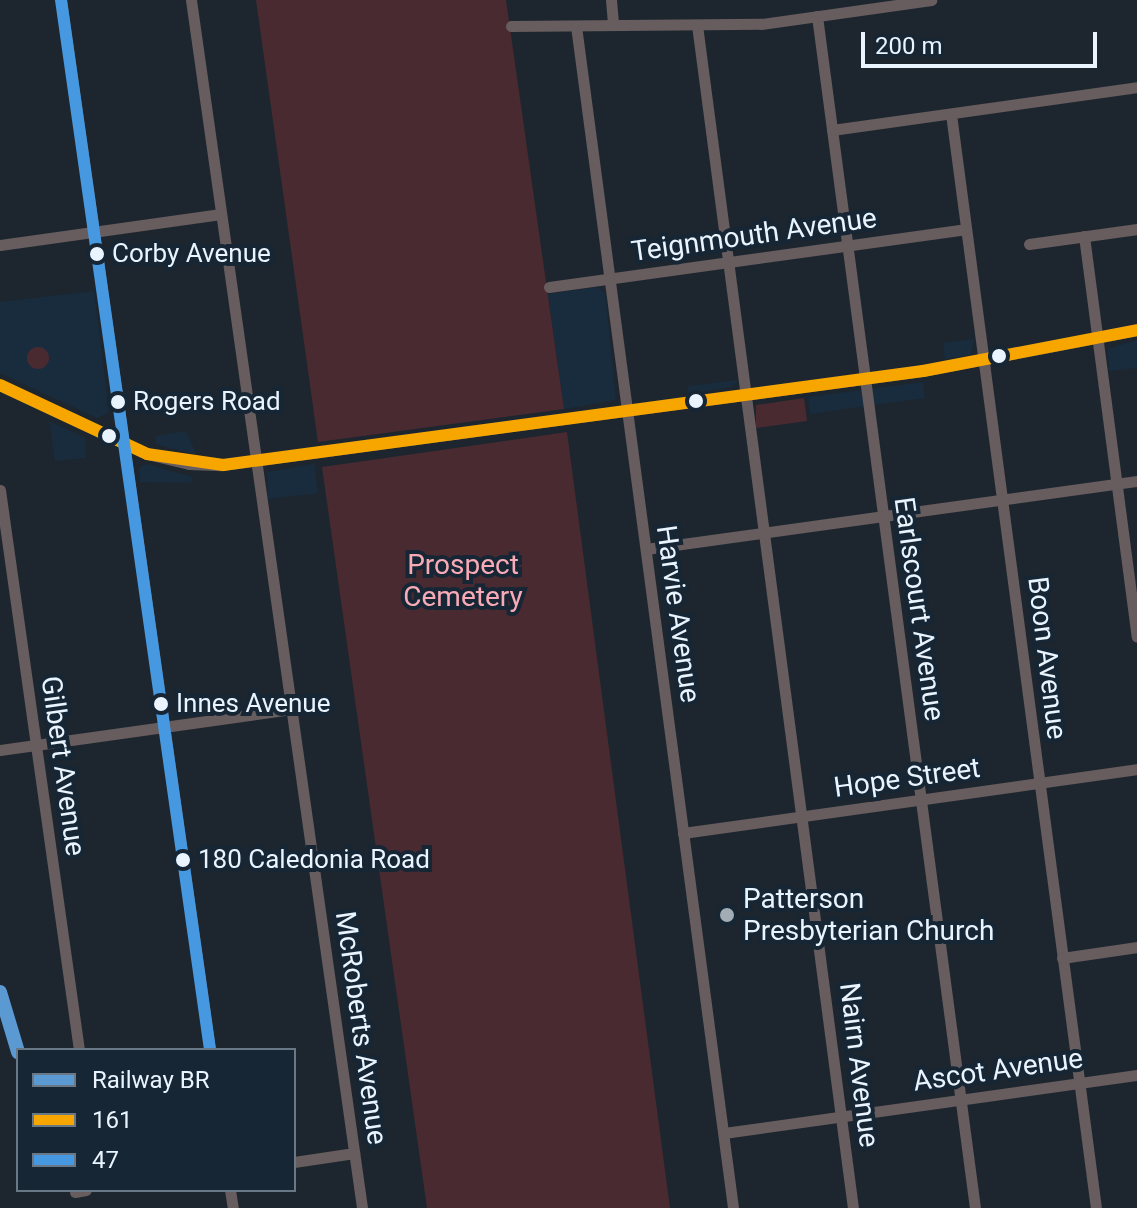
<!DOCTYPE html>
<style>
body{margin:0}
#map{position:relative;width:1137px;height:1208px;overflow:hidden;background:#1d262e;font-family:Roboto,sans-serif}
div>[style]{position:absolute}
.built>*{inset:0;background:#182c3e}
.green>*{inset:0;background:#492a31}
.round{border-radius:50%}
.minor>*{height:11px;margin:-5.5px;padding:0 5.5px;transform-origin:5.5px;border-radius:5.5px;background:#675c5e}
.bus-1>*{height:12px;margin:-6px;padding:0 6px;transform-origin:6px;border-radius:6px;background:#f7a600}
.bus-2>*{height:12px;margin:-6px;padding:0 6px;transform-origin:6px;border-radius:6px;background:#4699e1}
.rail-1>*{height:14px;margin:-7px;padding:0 7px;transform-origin:7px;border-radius:7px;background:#5a99d2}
.dots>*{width:22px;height:22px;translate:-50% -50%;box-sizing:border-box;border:4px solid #162635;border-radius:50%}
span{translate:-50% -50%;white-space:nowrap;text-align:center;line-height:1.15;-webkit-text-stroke:8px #162635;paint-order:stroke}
.bus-label{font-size:26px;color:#e9f4fe}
.left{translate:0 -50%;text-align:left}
.street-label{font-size:28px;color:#e9f4fe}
.park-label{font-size:28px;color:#f8aab6}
.poi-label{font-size:28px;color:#e9f4fe}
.legend{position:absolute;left:16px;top:1048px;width:280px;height:144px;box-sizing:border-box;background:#162635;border:2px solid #6a7885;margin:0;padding:10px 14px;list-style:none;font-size:24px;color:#e9f4fe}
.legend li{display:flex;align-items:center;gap:16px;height:40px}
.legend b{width:40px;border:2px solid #6a7885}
.scale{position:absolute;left:861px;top:32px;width:236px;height:36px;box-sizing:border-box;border:4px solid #e9f4fe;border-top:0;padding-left:10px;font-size:24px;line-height:28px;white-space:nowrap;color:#e9f4fe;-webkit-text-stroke:6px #162635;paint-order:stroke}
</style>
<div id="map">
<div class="built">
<div style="clip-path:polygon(597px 287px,605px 293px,616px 400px,564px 409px,548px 294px)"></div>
<div style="clip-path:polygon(94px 291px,109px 412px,97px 418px,0 373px,0 302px)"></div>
<div style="clip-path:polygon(974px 339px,971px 355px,945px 359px,943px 343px)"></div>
<div style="clip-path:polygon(1137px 340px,1137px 368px,1109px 371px,1108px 349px)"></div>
<div style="clip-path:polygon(738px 380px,732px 387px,688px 394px,688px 386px)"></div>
<div style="clip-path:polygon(923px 382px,925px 398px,810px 414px,808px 397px)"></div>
<div style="clip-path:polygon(49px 421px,85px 438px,86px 458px,55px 461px)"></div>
<div style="clip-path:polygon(186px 431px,197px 455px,156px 444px,156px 436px)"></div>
<div style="clip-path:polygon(146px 464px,192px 477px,193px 483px,140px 482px,139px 468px)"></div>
<div style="clip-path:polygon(314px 464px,318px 493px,268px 499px,267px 472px)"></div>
</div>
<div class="green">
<div style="clip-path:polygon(256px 0,506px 0,564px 409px,318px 442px)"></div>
<div class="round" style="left:27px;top:347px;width:22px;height:22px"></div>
<div style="clip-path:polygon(804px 398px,807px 421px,756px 428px,756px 405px)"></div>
<div style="clip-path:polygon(567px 432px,670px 1208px,427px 1208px,322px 467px)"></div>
</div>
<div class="minor">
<div style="left:61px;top:0;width:1061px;rotate:81.92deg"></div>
<div style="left:191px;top:0;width:1220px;rotate:81.94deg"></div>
<div style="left:611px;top:0;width:25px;rotate:85deg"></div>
<div style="left:817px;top:16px;width:1202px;rotate:82.45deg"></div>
<div style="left:697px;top:25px;width:1193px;rotate:82.49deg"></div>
<div style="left:511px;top:26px;width:250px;rotate:-0.5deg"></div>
<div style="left:761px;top:24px;width:172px;rotate:-8deg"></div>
<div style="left:576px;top:26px;width:1192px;rotate:82.43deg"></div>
<div style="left:951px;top:114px;width:1104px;rotate:82.45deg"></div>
<div style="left:832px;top:130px;width:308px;rotate:-8deg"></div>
<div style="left:1084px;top:236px;width:404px;rotate:82.5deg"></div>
<div style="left:1029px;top:244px;width:109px;rotate:-7.9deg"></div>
<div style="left:0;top:245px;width:223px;rotate:-8deg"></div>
<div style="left:549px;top:287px;width:420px;rotate:-7.9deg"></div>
<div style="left:0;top:385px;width:162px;rotate:25.1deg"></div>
<div style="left:147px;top:454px;width:43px;rotate:13.4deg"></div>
<div style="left:189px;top:464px;width:34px;rotate:2deg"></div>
<div style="left:223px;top:465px;width:706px;rotate:-7.65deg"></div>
<div style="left:923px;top:371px;width:218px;rotate:-10.8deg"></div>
<div style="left:0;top:490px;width:566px;rotate:81.97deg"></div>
<div style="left:646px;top:549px;width:496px;rotate:-7.9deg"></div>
<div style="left:0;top:750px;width:294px;rotate:-8deg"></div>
<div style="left:683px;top:833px;width:458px;rotate:-8deg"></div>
<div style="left:1062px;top:958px;width:76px;rotate:-8.3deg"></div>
<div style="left:724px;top:1133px;width:417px;rotate:-8deg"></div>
<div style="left:294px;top:1162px;width:61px;rotate:-8.5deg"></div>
<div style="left:230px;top:1190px;width:18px;rotate:81deg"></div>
<div style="left:75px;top:1192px;width:11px;rotate:-10deg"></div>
</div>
<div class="bus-1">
<div style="left:0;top:385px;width:162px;rotate:25.1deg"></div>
<div style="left:147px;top:454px;width:77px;rotate:8.2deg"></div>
<div style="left:223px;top:465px;width:706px;rotate:-7.65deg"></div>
<div style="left:923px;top:371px;width:218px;rotate:-10.8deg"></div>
</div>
<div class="bus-2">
<div style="left:61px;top:0;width:1061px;rotate:81.92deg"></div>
</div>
<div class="rail-1">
<div style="left:0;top:992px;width:63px;rotate:73.3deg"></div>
</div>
<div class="dots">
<div style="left:97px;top:254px;background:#e9f4fe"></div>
<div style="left:999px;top:356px;background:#e9f4fe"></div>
<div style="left:696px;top:401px;background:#e9f4fe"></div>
<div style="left:118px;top:402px;background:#e9f4fe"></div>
<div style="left:109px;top:436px;background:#e9f4fe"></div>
<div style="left:161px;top:704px;background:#e9f4fe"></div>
<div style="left:183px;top:860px;background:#e9f4fe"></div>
<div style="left:727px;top:915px;background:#a2acb5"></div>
</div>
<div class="bus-label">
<span class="left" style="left:112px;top:254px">Corby Avenue</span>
<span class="left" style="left:133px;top:402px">Rogers Road</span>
<span class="left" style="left:176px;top:704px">Innes Avenue</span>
<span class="left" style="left:198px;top:860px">180 Caledonia Road</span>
</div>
<div class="street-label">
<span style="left:754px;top:235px;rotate:-8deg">Teignmouth Avenue</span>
<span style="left:919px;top:609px;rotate:82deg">Earlscourt Avenue</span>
<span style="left:678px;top:614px;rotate:82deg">Harvie Avenue</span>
<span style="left:1047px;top:658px;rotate:83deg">Boon Avenue</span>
<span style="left:63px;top:766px;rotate:82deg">Gilbert Avenue</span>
<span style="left:907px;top:778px;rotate:-8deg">Hope Street</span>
<span style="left:361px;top:1028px;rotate:82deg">McRoberts Avenue</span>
<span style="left:859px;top:1065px;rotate:83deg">Nairn Avenue</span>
<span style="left:998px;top:1070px;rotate:-8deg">Ascot Avenue</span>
</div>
<div class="park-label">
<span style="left:463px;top:581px">Prospect<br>Cemetery</span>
</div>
<div class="poi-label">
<span class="left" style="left:743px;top:915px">Patterson<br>Presbyterian Church</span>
</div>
<ul class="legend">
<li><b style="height:10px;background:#5a99d2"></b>Railway BR</li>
<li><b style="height:10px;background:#f7a600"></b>161</li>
<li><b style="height:10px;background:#4699e1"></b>47</li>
</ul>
<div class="scale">200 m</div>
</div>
